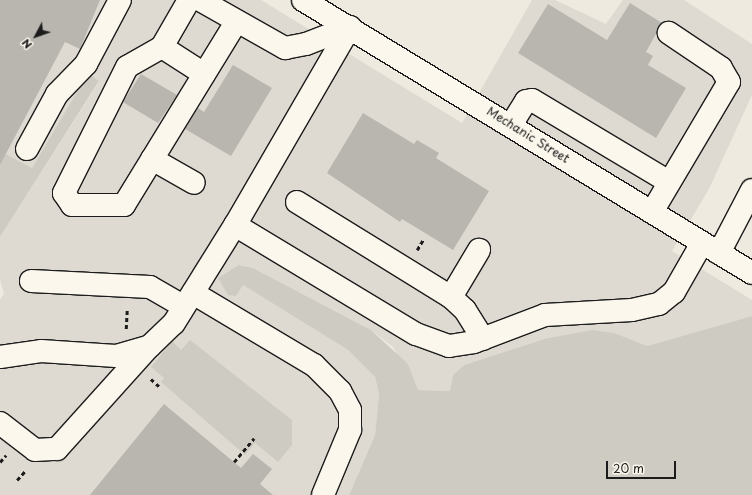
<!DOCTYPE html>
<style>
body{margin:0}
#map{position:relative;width:752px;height:495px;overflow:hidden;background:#eeeadf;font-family:"Playpen Sans",sans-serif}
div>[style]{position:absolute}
.built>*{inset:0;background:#dedad1}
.green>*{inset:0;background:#ceccc2}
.building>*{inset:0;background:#b9b6af}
.path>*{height:2.5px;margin-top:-1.25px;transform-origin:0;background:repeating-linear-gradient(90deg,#1c1c1c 0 4px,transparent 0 7px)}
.roads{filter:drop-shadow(1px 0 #1c1c1c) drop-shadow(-1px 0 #1c1c1c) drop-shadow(0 1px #1c1c1c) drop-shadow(0 -1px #1c1c1c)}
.minor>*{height:22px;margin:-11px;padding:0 11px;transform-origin:11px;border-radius:11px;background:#fbf7ec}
.major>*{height:22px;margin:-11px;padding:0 11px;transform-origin:11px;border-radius:11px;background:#fbf7ec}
span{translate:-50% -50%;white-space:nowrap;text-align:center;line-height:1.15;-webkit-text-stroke:3.5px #fbf7ec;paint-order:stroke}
.street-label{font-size:12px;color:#1c1c1c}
.north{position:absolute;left:16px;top:16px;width:40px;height:40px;-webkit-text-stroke:3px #fbf7ec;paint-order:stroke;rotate:229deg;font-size:11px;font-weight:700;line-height:16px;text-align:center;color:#1c1c1c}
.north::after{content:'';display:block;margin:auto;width:14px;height:18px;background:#1c1c1c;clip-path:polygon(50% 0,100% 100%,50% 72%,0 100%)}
.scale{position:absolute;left:606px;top:461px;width:70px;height:18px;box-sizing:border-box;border:2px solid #1c1c1c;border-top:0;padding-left:5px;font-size:12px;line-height:14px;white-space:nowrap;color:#1c1c1c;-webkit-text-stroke:3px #fbf7ec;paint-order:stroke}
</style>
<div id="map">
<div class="built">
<div style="clip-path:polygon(0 0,261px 0,462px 123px,532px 0,555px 0,606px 24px,623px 0,684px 0,752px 44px,752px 95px,709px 189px,672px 251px,752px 300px,752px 316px,647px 346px,544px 339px,464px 365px,453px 375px,450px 391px,417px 390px,393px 347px,371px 330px,253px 268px,239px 265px,242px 284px,348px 350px,375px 377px,379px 394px,375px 435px,349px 495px,0 495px,0 299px,4px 294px,0 280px,0 237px,99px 82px,88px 73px,32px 168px,6px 154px,0 158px)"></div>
</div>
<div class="green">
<div style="clip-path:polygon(88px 73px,99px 81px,0 237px,0 158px,6px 154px,32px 168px)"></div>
<div style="clip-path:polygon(239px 265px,253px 268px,371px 330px,408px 364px,418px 390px,450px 391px,453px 375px,464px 365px,544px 339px,592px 330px,614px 333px,647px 346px,752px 316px,752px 495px,349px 495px,375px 435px,379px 394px,375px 377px,348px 350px,243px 285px,236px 296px,228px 295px,218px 278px)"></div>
<div style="clip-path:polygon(190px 340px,292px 420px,292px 445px,278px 462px,255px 443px,245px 455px,161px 382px,164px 378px,151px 367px,172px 341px,181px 350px)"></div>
</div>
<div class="building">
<div style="clip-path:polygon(0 0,100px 0,80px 49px,65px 42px,0 165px)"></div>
<div style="clip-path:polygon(630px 3px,662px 23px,646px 52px,653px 56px,648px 65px,686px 88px,656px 138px,518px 53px,548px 4px,607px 40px)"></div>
<div style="clip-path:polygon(233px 65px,272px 88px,231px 156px,185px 129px,198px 108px,204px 112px)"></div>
<div style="clip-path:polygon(141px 74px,177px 95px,158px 123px,123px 102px)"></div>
<div style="clip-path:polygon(363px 113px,414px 144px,417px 140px,439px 153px,436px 158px,489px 191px,453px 250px,402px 219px,400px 222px,327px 173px)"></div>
<div style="clip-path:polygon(164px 404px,241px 468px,253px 454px,272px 469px,260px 484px,273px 495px,90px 495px)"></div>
</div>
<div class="path">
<div style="left:417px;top:250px;width:12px;rotate:-59deg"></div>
<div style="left:126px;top:329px;width:21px;rotate:-87deg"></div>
<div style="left:151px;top:379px;width:13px;rotate:42deg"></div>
<div style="left:0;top:462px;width:9px;rotate:-49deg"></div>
<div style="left:234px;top:462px;width:31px;rotate:-50deg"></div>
<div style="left:17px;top:480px;width:13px;rotate:-48deg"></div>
</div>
<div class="roads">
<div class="minor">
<div style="left:189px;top:0;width:54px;rotate:119.9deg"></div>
<div style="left:162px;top:47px;width:40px;rotate:150.3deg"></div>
<div style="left:127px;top:67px;width:141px;rotate:116.6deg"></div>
<div style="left:64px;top:193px;width:14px;rotate:56deg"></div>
<div style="left:72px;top:205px;width:52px"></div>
<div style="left:124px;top:205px;width:215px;rotate:-58.5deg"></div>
<div style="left:200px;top:0;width:98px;rotate:29.5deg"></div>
<div style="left:285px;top:48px;width:21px;rotate:-11deg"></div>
<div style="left:306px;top:44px;width:47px;rotate:-21.1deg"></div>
<div style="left:350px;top:27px;width:229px;rotate:120.1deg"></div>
<div style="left:235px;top:225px;width:211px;rotate:31.1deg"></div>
<div style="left:416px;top:334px;width:35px;rotate:20deg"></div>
<div style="left:449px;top:346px;width:25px;rotate:-9deg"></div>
<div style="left:474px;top:342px;width:76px;rotate:-20.8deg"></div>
<div style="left:545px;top:315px;width:87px;rotate:-3.3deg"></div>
<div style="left:632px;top:310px;width:28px;rotate:-13deg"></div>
<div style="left:659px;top:304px;width:19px;rotate:-39deg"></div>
<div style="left:674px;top:292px;width:56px;rotate:-60.3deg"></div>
<div style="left:162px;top:47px;width:50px;rotate:32.7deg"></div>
<div style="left:511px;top:125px;width:28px;rotate:-58deg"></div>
<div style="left:526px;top:101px;width:6px;rotate:-9deg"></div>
<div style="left:532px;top:100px;width:160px;rotate:30.9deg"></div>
<div style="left:27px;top:149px;width:63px;rotate:-61.4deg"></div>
<div style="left:57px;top:94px;width:42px;rotate:-46deg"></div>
<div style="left:86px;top:64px;width:72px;rotate:-62deg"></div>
<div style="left:152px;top:159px;width:48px;rotate:29.7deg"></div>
<div style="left:297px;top:202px;width:181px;rotate:31.7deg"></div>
<div style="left:451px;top:297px;width:19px;rotate:43deg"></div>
<div style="left:465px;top:310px;width:34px;rotate:58deg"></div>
<div style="left:652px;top:212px;width:151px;rotate:-59.4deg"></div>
<div style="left:729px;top:82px;width:16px;rotate:-120deg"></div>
<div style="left:721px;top:68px;width:63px;rotate:-146.1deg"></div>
<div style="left:719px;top:253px;width:71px;rotate:-62.4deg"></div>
<div style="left:31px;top:281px;width:119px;rotate:2.9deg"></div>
<div style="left:150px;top:287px;width:39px;rotate:30deg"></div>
<div style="left:193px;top:293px;width:141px;rotate:30.8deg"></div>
<div style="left:314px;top:365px;width:37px;rotate:45deg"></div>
<div style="left:340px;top:391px;width:21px;rotate:62deg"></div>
<div style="left:350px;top:410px;width:20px;rotate:90deg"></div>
<div style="left:350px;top:430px;width:70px;rotate:112.6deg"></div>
<div style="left:451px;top:297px;width:55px;rotate:-59.2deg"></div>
<div style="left:0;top:357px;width:41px;rotate:-8.3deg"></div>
<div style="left:41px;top:351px;width:75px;rotate:3.8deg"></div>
<div style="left:116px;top:356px;width:35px;rotate:-16deg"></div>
<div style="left:150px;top:346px;width:33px;rotate:-44deg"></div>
<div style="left:174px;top:323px;width:115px;rotate:-58.1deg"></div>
<div style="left:0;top:423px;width:44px;rotate:37.6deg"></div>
<div style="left:35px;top:450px;width:22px;rotate:-3deg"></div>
<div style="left:57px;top:449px;width:137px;rotate:-48deg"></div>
</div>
<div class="major">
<div style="left:303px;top:0;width:525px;rotate:31.3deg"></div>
</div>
</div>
<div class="street-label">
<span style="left:528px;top:135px;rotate:32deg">Mechanic Street</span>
</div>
<div class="north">N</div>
<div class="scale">20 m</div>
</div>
